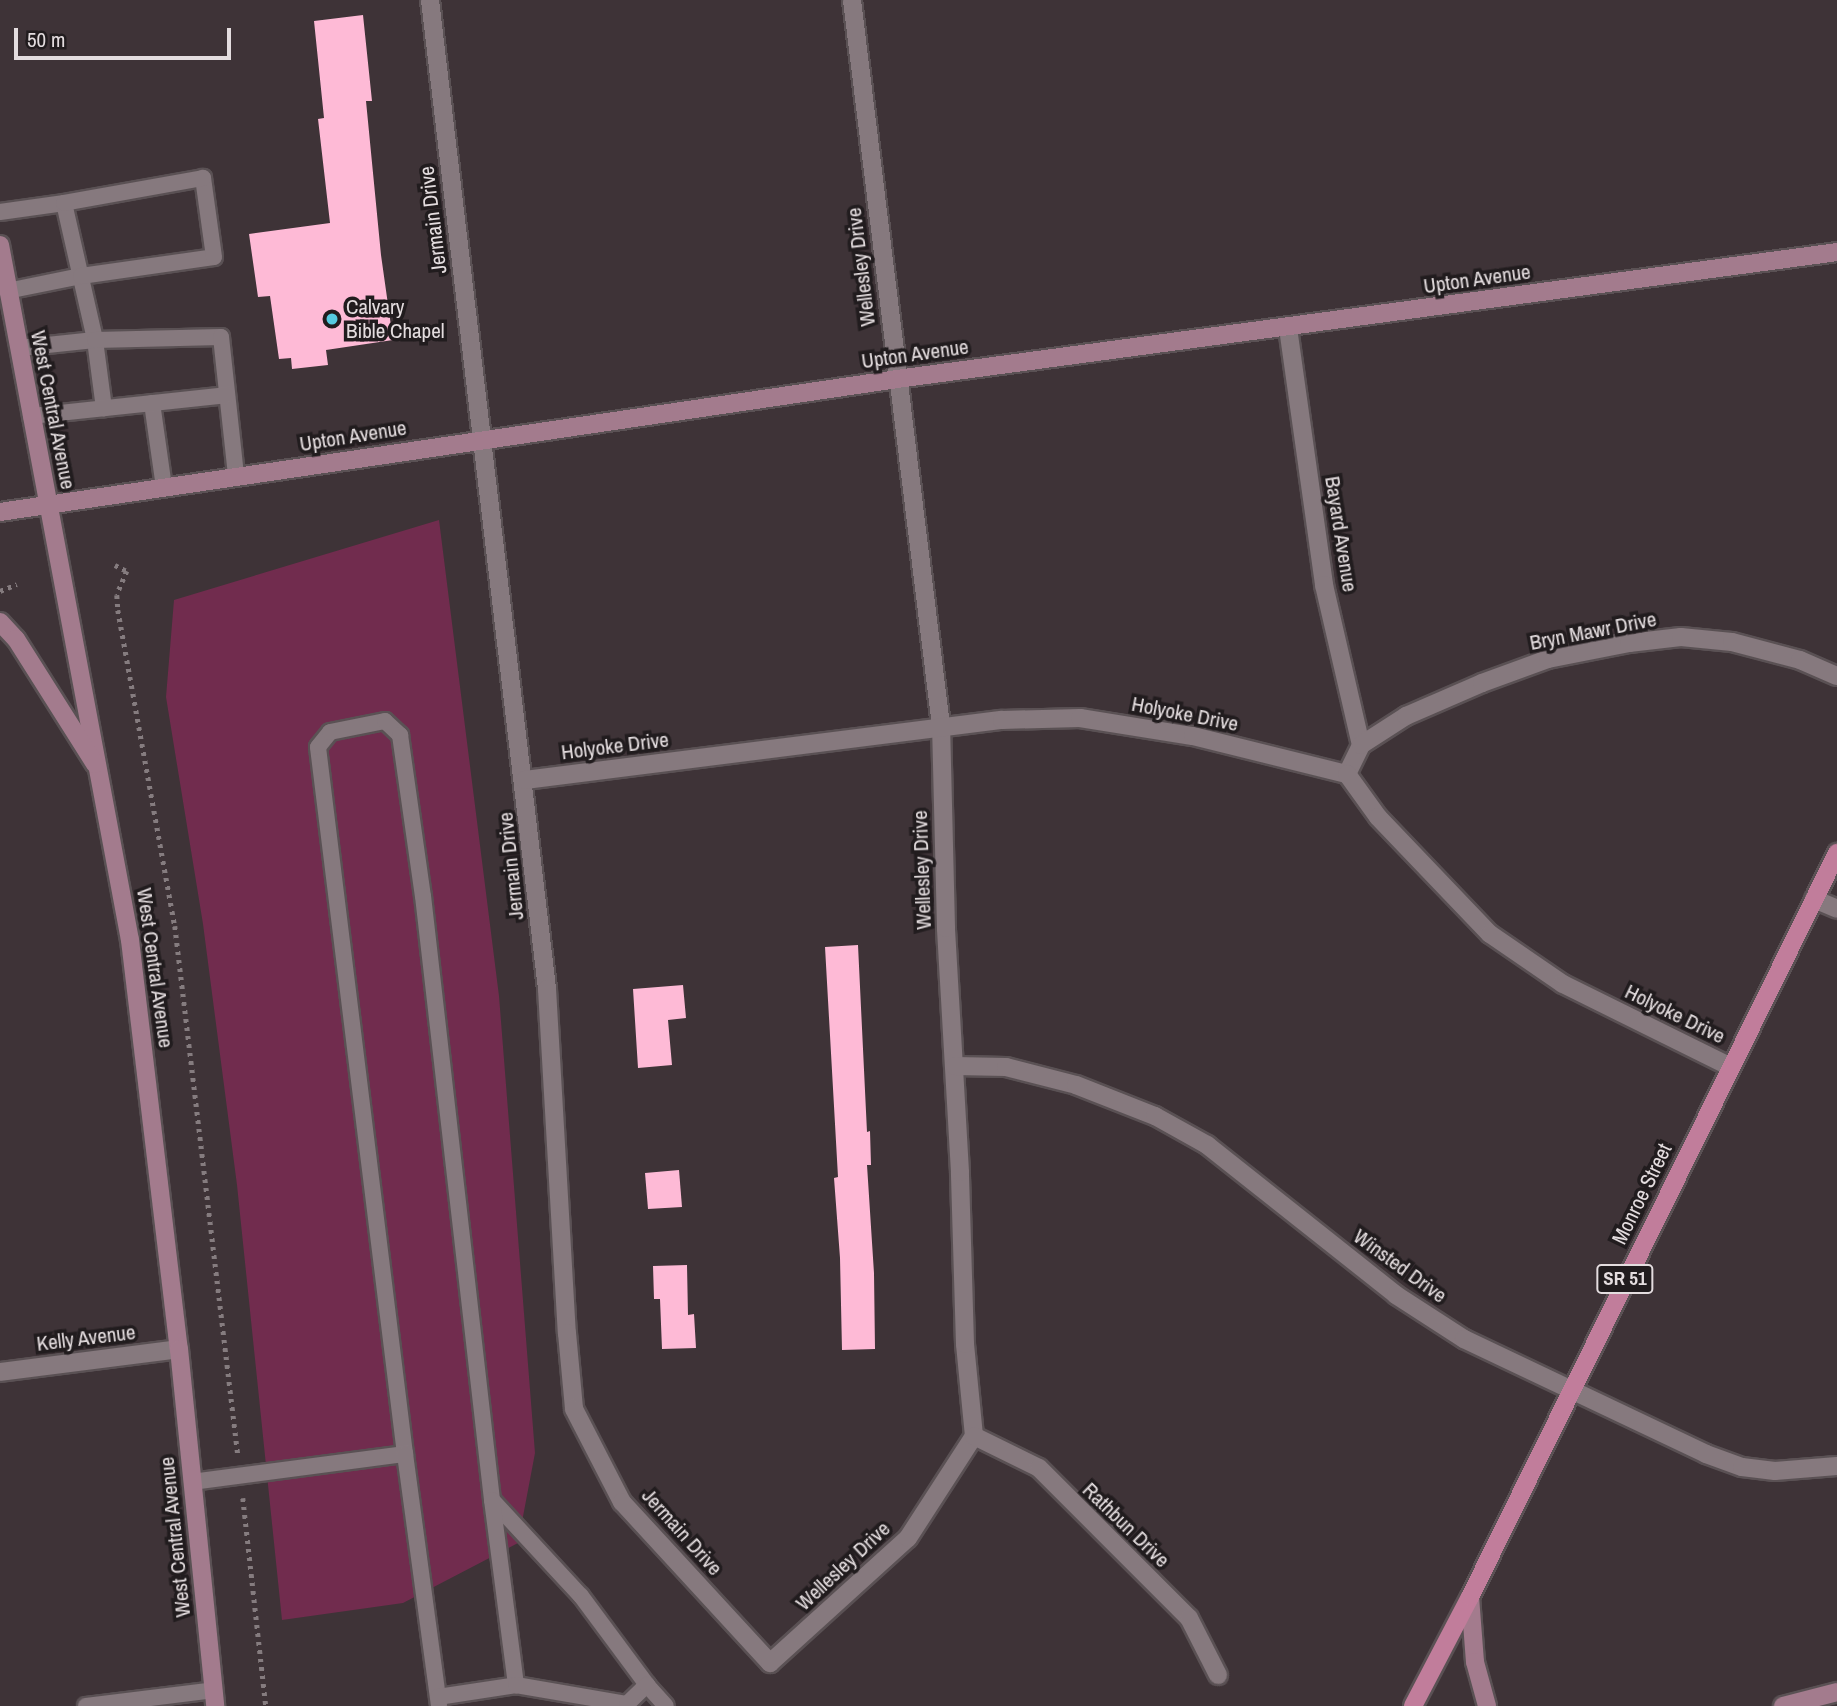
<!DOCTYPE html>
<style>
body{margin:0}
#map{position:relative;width:1837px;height:1706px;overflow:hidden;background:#3e3337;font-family:"Archivo Narrow",sans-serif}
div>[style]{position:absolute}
.green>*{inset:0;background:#712c4e}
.building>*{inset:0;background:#febad6}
.path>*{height:4.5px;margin-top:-2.25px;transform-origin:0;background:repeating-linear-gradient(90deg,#857c7f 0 3.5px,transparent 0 8.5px)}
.roads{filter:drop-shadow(2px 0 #5a5154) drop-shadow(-2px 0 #5a5154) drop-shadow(0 2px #5a5154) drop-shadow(0 -2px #5a5154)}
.lane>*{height:16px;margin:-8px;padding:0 8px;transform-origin:8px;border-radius:8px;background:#86797e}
.street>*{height:18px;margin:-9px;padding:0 9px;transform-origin:9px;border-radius:9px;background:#86797e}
.secondary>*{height:18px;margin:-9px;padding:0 9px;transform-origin:9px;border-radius:9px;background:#a37b8d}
.primary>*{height:18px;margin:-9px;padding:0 9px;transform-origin:9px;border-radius:9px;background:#c17d9b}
.dots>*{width:19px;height:19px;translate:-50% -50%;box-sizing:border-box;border:4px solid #211c1e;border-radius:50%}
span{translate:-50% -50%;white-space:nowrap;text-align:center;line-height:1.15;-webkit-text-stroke:7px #211c1e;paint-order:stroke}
.shield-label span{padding:2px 5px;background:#211c1e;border:2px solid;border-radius:5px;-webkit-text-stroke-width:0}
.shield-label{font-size:19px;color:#e4dddf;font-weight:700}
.street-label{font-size:21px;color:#e4dddf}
.poi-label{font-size:21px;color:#e4dddf}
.left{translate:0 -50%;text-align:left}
.scale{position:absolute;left:14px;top:28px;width:217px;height:32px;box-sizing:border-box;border:4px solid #e4dddf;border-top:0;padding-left:9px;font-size:21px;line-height:24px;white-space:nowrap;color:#e4dddf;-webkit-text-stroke:5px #211c1e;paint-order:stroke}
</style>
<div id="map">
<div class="green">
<div style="clip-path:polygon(439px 520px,499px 996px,535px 1453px,518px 1543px,403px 1603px,282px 1620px,237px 1185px,203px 924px,166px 697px,174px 600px)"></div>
</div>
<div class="building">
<div style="clip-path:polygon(363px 15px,372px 101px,366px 101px,381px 255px,393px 340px,326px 350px,328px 365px,292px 369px,291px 358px,279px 359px,270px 296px,258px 297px,249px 234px,330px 223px,318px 119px,324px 118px,314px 21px)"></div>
<div style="clip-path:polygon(858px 945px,867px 1132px,870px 1131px,871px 1165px,867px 1165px,874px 1273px,875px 1349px,842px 1350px,840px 1258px,834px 1178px,838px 1177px,825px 947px)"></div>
<div style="clip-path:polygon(683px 985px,686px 1018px,668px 1020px,672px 1065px,638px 1068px,633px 989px)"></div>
<div style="clip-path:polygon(679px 1170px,682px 1207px,648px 1209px,645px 1173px)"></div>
<div style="clip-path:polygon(687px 1265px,688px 1315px,694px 1314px,696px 1348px,662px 1349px,660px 1299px,654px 1299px,653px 1266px)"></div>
</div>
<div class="path">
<div style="left:115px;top:565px;width:13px;rotate:27deg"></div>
<div style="left:127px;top:571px;width:26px;rotate:113deg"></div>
<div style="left:117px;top:595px;width:15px;rotate:86deg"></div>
<div style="left:118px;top:610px;width:321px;rotate:79.8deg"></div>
<div style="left:175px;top:926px;width:533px;rotate:83.21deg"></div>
<div style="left:0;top:591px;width:18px;rotate:-22deg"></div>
<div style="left:243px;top:1498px;width:209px;rotate:83.7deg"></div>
</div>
<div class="roads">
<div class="lane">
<div style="left:0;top:212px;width:65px;rotate:-8deg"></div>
<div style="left:64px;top:203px;width:140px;rotate:77.2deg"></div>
<div style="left:95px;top:340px;width:69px;rotate:82.5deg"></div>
<div style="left:7px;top:291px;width:76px;rotate:-11.5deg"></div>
<div style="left:81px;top:276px;width:134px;rotate:-8.1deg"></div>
<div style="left:214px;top:257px;width:80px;rotate:-97.9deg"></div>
<div style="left:203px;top:178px;width:141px;rotate:169.8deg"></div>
<div style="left:19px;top:348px;width:76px;rotate:-6deg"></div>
<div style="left:95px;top:340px;width:126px;rotate:-1.4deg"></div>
<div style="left:221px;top:337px;width:140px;rotate:83.8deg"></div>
<div style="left:152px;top:403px;width:85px;rotate:81.9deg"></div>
<div style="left:31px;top:416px;width:197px;rotate:-6.1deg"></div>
<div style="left:405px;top:1454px;width:712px;rotate:-97.02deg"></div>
<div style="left:318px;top:747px;width:19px;rotate:-51deg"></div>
<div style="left:330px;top:732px;width:56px;rotate:-11.3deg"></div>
<div style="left:385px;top:721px;width:21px;rotate:43deg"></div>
<div style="left:400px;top:735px;width:163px;rotate:81.9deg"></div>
<div style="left:423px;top:896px;width:608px;rotate:83.48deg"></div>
<div style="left:492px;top:1500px;width:131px;rotate:47.2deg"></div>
<div style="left:581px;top:1596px;width:111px;rotate:53.4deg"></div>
<div style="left:192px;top:1482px;width:215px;rotate:-7.5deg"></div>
<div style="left:405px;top:1454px;width:254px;rotate:82.3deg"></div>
<div style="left:492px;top:1500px;width:187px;rotate:82.6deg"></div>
<div style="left:438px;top:1697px;width:79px;rotate:-8.7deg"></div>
<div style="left:516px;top:1685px;width:113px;rotate:9.7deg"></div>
<div style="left:627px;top:1704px;width:28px;rotate:-44deg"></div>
<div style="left:647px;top:1685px;width:28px;rotate:48deg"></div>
<div style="left:86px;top:1706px;width:129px;rotate:-7.1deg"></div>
</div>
<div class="street">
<div style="left:430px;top:0;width:996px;rotate:83.25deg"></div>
<div style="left:547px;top:989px;width:345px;rotate:86.7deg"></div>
<div style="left:567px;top:1333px;width:76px;rotate:84.7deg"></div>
<div style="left:574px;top:1409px;width:105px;rotate:62.7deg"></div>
<div style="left:622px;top:1502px;width:219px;rotate:47.4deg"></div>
<div style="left:770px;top:1663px;width:186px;rotate:-42.2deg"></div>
<div style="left:908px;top:1538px;width:121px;rotate:-57.1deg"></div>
<div style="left:974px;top:1436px;width:92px;rotate:-95.6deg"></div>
<div style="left:965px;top:1344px;width:172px;rotate:-91.7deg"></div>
<div style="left:960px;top:1172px;width:244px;rotate:-93.3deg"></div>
<div style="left:946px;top:928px;width:202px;rotate:-91.4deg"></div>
<div style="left:941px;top:726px;width:731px;rotate:-96.99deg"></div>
<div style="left:1288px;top:328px;width:260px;rotate:82deg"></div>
<div style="left:1324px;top:585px;width:164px;rotate:77deg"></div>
<div style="left:1347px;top:774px;width:32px;rotate:-64deg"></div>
<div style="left:1361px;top:745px;width:54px;rotate:-32.8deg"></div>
<div style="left:1406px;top:716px;width:83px;rotate:-23.5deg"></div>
<div style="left:1482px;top:683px;width:70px;rotate:-20deg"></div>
<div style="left:1548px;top:659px;width:83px;rotate:-11.2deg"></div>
<div style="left:1629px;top:643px;width:52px;rotate:-6.6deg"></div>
<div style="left:1681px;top:637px;width:51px;rotate:5.6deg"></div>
<div style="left:1732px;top:642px;width:70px;rotate:14.8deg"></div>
<div style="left:1800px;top:660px;width:40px;rotate:23.4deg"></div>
<div style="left:525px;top:780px;width:481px;rotate:-7.2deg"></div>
<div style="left:1002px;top:720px;width:78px;rotate:-1.5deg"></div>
<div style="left:1080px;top:718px;width:114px;rotate:9.1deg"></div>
<div style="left:1193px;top:736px;width:159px;rotate:13.9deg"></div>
<div style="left:1347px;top:774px;width:53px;rotate:54.2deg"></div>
<div style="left:1378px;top:817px;width:162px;rotate:46.3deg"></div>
<div style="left:1490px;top:934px;width:88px;rotate:34.4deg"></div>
<div style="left:1563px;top:984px;width:187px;rotate:26.3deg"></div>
<div style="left:1814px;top:899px;width:25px;rotate:23deg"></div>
<div style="left:955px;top:1066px;width:51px;rotate:1.1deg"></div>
<div style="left:1006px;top:1067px;width:72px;rotate:14.4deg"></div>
<div style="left:1076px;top:1085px;width:85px;rotate:21.4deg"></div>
<div style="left:1155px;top:1116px;width:60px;rotate:29.1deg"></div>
<div style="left:1207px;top:1145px;width:241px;rotate:38.4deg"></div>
<div style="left:1396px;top:1295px;width:81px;rotate:32.9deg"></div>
<div style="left:1464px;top:1339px;width:268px;rotate:25.4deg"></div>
<div style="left:1706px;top:1454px;width:38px;rotate:20deg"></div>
<div style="left:1742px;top:1467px;width:33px;rotate:7deg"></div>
<div style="left:1775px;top:1471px;width:62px;rotate:-4.6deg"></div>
<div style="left:0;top:1372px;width:180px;rotate:-7.3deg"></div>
<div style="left:974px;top:1436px;width:72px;rotate:26.2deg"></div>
<div style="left:1039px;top:1468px;width:212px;rotate:45deg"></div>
<div style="left:1189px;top:1618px;width:64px;rotate:63deg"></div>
</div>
<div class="secondary">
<div style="left:0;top:245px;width:707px;rotate:79.41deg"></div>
<div style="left:130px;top:940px;width:412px;rotate:83.2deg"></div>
<div style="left:179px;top:1349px;width:359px;rotate:84.2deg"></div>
<div style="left:0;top:512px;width:907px;rotate:-8.43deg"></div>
<div style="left:897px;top:379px;width:949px;rotate:-7.69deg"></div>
<div style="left:0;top:622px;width:23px;rotate:47deg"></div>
<div style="left:16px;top:639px;width:148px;rotate:57.7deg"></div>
<div style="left:1470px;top:1597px;width:65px;rotate:85.6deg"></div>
<div style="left:1475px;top:1662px;width:46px;rotate:74.7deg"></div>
<div style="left:1783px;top:1706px;width:56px;rotate:-14.5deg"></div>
</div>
<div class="primary">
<div style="left:1413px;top:1706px;width:123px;rotate:-62.4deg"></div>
<div style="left:1470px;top:1597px;width:830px;rotate:-63.74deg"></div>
</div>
</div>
<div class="dots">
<div style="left:332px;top:319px;background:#55cae0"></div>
</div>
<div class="shield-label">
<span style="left:1625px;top:1279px">SR 51</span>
</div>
<div class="street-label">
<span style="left:433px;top:220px;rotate:-97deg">Jermain Drive</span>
<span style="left:861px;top:267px;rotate:-97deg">Wellesley Drive</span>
<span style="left:1477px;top:279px;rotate:-8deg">Upton Avenue</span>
<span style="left:915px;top:354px;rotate:-8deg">Upton Avenue</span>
<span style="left:53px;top:410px;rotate:79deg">West Central Avenue</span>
<span style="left:353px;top:436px;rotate:-9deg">Upton Avenue</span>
<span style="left:1341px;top:534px;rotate:81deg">Bayard Avenue</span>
<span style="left:1593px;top:631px;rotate:-11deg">Bryn Mawr Drive</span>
<span style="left:1185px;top:714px;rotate:11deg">Holyoke Drive</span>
<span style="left:615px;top:746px;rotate:-7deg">Holyoke Drive</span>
<span style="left:511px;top:866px;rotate:-96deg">Jermain Drive</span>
<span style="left:922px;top:870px;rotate:-92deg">Wellesley Drive</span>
<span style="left:155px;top:968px;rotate:82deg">West Central Avenue</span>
<span style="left:1675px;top:1014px;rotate:26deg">Holyoke Drive</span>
<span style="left:1642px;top:1194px;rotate:-64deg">Monroe Street</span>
<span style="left:1400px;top:1266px;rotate:36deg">Winsted Drive</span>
<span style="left:86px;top:1338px;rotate:-7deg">Kelly Avenue</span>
<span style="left:1126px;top:1525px;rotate:44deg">Rathbun Drive</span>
<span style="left:682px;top:1532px;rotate:48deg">Jermain Drive</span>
<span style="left:175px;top:1537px;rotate:-96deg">West Central Avenue</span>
<span style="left:843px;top:1566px;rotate:-43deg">Wellesley Drive</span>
</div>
<div class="poi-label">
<span class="left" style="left:346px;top:319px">Calvary<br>Bible Chapel</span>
</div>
<div class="scale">50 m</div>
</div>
